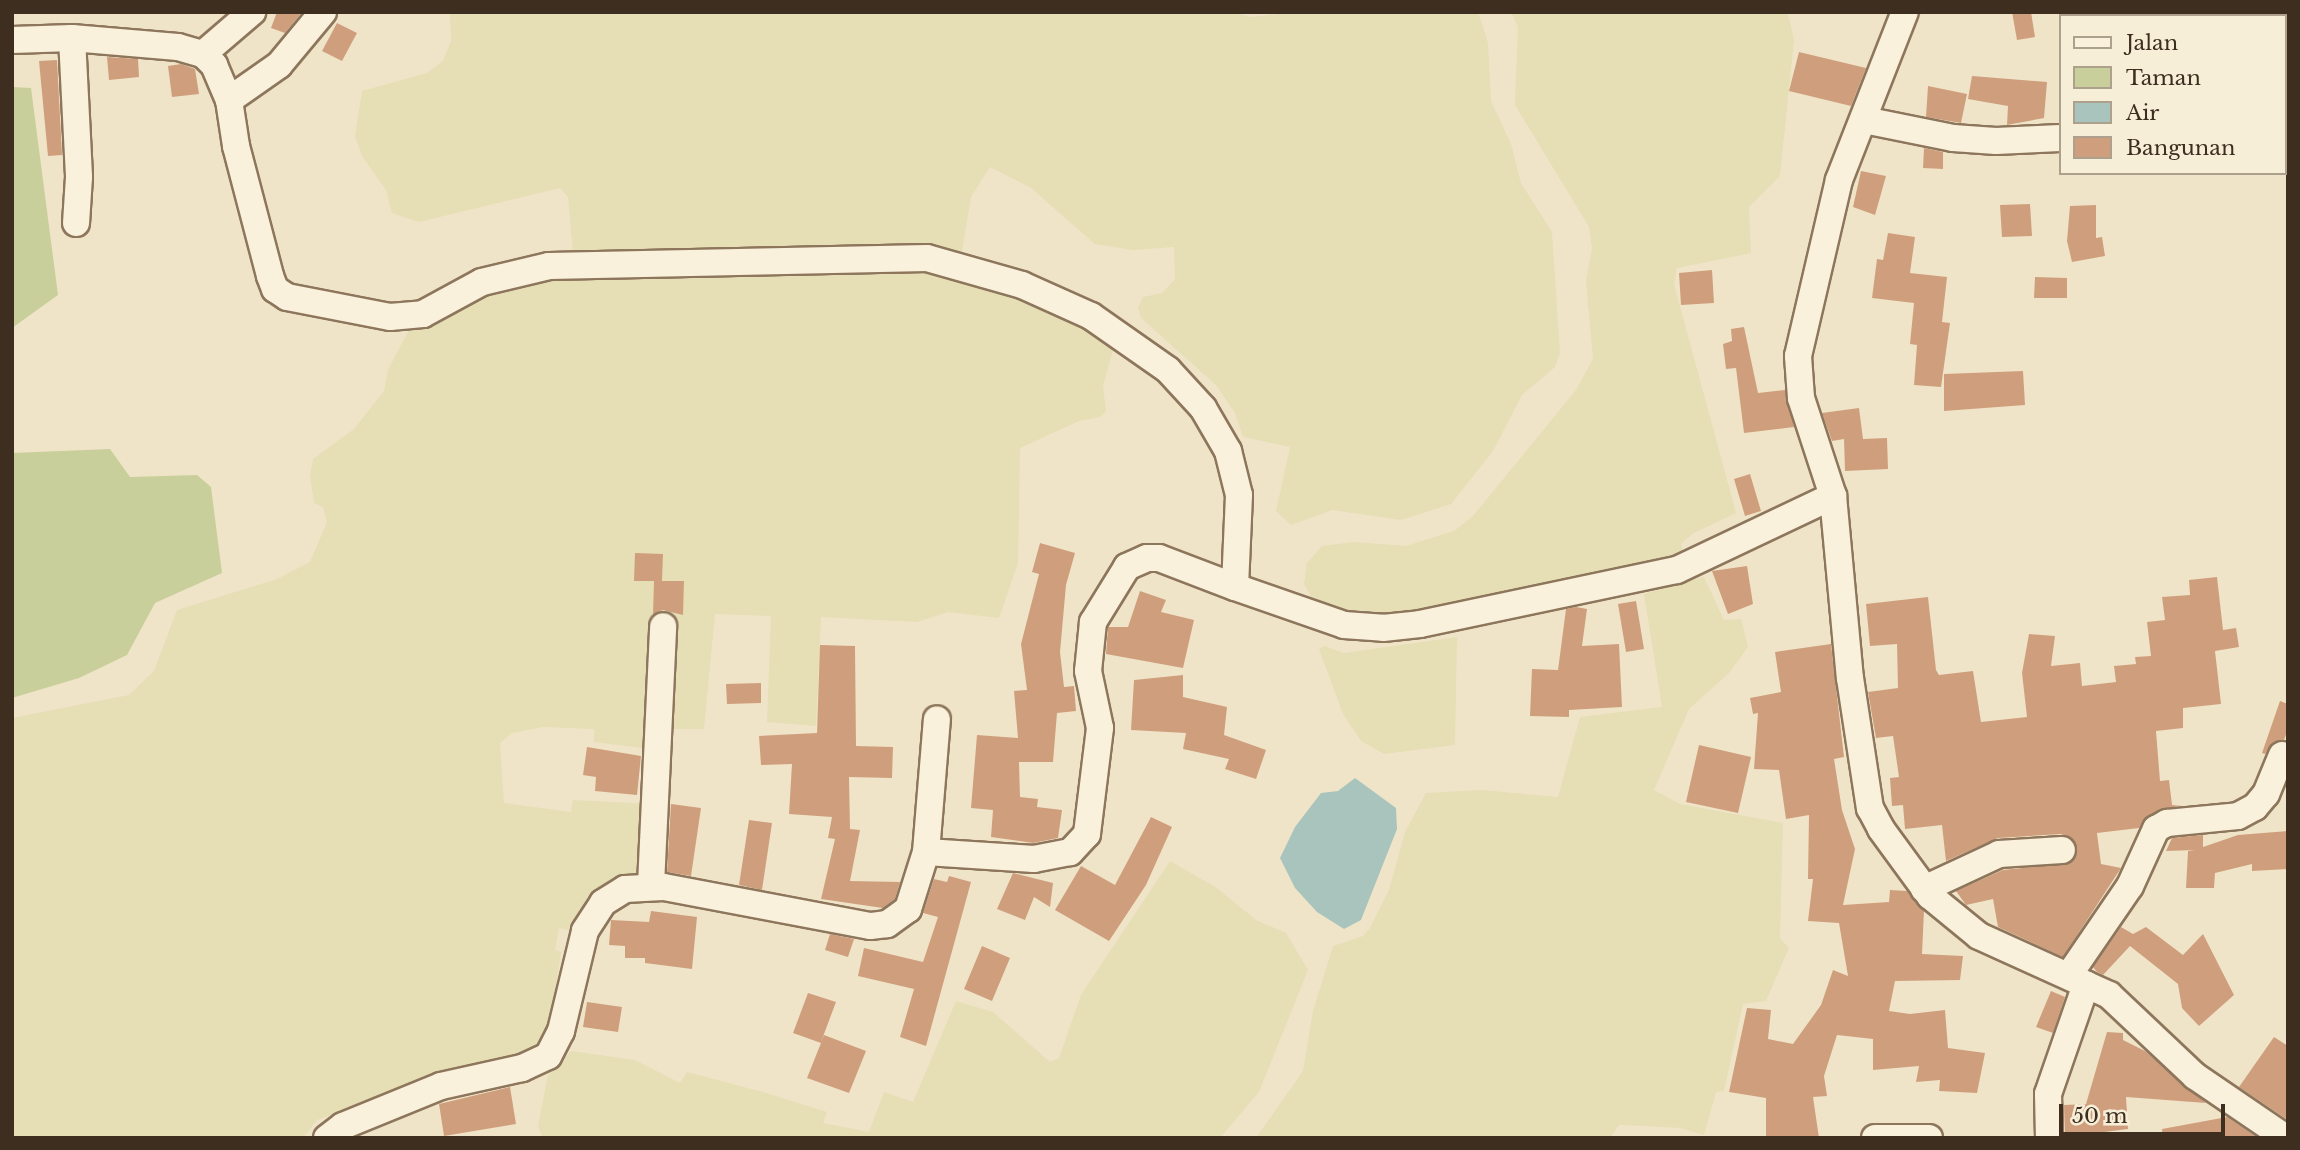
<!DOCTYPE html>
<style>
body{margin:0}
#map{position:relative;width:2300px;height:1150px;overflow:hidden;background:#f0e4c8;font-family:"Libre Baskerville",serif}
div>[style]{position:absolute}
.farmland>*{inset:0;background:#e6deb5}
.green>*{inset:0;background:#c9cf9b}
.water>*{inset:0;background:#a9c4bc}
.building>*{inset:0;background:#cf9f7d}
.roads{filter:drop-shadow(2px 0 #8d765c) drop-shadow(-2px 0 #8d765c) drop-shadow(0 2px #8d765c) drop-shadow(0 -2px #8d765c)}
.minor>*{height:26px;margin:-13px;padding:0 13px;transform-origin:13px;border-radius:13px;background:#faf1dc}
span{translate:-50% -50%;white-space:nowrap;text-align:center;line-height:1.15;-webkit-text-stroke:6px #f7eed8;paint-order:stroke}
.frame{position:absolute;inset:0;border:14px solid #3d2e20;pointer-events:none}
.legend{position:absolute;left:2059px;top:14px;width:228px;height:161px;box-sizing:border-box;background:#f7eed8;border:2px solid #ada18e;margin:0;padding:9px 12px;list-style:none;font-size:21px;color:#3d2e20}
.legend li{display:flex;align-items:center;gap:14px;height:35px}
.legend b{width:35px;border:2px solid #ada18e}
.scale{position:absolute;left:2059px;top:1104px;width:166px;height:32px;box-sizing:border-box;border:4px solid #3d2e20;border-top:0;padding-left:9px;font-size:21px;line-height:24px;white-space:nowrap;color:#3d2e20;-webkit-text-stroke:5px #f7eed8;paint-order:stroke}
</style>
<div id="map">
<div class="farmland">
<div style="clip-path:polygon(450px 12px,1234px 12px,1250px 17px,1298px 12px,1478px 12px,1488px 43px,1491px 101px,1511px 144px,1521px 183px,1552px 232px,1560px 353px,1555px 367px,1522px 395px,1493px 451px,1451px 504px,1401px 520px,1332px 510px,1291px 525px,1276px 511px,1290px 447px,1243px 437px,1235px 413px,1216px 385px,1141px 318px,1138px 308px,1143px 297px,1162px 293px,1175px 279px,1174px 247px,1133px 250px,1095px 244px,1031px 188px,990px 167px,971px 197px,961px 257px,573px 253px,568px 197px,560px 188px,419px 222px,392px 213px,386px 190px,362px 156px,355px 136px,362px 91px,427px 73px,443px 61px,451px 41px)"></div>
<div style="clip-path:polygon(1511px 12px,1788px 14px,1794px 40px,1780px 176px,1749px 207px,1751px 253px,1677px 268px,1674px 284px,1736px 513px,1692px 534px,1681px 544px,1685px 558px,1378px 623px,1314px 602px,1304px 584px,1307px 563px,1322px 546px,1354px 542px,1406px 546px,1454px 531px,1473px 516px,1576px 390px,1593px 359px,1586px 281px,1592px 248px,1589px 227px,1515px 105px,1518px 27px)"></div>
<div style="clip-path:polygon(911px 265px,1019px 297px,1103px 332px,1115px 343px,1103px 386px,1106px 411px,1100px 417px,1079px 421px,1020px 448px,1018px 563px,999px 618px,948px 612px,917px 622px,821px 617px,816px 726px,767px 722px,771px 616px,715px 614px,704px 729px,651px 729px,650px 749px,594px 742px,594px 729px,543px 727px,512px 733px,500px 743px,504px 803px,571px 812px,573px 800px,651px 804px,642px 880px,605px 888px,587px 903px,573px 931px,559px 928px,555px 950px,561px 952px,549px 1029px,529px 1053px,459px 1069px,317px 1120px,303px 1138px,12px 1138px,12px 718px,129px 695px,154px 671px,177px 610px,277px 579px,310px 562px,327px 522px,323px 507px,314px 503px,310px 476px,313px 459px,354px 429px,384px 391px,388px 370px,412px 324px,531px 276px)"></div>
<div style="clip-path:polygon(1704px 577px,1724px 620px,1741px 619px,1748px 647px,1729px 673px,1689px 709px,1654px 790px,1680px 804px,1783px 823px,1780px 938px,1789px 948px,1766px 1001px,1743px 1004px,1724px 1091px,1716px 1092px,1704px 1135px,1680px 1128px,1625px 1125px,1619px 1125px,1610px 1138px,1256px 1138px,1303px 1071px,1313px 1011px,1333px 946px,1363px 936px,1370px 928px,1389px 890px,1405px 832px,1426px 793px,1481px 790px,1558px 797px,1580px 717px,1662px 707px,1644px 594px)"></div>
<div style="clip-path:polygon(1457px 637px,1455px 745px,1384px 754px,1361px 741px,1343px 714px,1319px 649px,1324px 646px,1344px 653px)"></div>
<div style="clip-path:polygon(1170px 861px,1217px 888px,1256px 920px,1286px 933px,1308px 970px,1259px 1092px,1220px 1138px,543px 1138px,538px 1126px,548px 1075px,571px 1051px,635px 1060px,680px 1083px,687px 1072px,763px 1092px,827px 1112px,823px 1123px,869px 1132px,884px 1092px,913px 1102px,956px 1001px,993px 1012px,1050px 1062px,1059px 1058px,1081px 995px)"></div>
</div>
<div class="green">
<div style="clip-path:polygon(12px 87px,31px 88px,58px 295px,12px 328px)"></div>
<div style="clip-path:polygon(110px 449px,130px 477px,197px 475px,211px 487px,222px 573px,155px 603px,127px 655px,79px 678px,12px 698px,12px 453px)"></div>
</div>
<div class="water">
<div style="clip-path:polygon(1355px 778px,1396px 808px,1397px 829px,1361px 920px,1344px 929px,1317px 912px,1295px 888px,1280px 858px,1295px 827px,1321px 793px,1338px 791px)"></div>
</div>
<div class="building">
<div style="clip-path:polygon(277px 12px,302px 12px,285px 33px,271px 28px)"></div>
<div style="clip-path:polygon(2012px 12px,2031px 12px,2035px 37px,2017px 40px)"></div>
<div style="clip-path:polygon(337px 23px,357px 33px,342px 61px,322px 51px)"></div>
<div style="clip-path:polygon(1799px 52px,1866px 68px,1851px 106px,1789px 91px)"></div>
<div style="clip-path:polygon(107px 57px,138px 59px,139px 77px,109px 80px)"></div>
<div style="clip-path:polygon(57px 60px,62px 155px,48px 156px,39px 61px)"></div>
<div style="clip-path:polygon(181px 64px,195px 69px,199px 94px,172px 97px,168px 66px)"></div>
<div style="clip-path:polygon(1972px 76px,2047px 82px,2044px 118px,2007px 125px,2008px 106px,1968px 99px)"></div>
<div style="clip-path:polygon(1928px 86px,1967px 94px,1961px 123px,1926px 117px)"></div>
<div style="clip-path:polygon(1924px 148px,1943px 152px,1943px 169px,1923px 168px)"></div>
<div style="clip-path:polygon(1861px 171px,1886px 176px,1875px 215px,1853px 207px)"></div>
<div style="clip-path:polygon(2030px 204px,2032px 236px,2002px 237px,2000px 205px)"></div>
<div style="clip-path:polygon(2096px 205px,2096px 238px,2102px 237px,2105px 256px,2072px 262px,2067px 241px,2070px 206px)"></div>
<div style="clip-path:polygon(1888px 233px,1915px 237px,1910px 273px,1947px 277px,1942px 322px,1950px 323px,1941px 387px,1914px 385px,1917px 345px,1910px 344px,1914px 303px,1872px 298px,1877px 259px,1883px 260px)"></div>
<div style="clip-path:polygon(1712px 270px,1714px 303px,1681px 305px,1679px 273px)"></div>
<div style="clip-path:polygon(2035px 277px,2067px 278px,2067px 298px,2034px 298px)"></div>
<div style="clip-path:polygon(1744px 327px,1758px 393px,1785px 390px,1794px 427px,1744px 433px,1736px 368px,1726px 369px,1723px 344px,1732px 341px,1731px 329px)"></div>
<div style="clip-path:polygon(2023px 371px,2025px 405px,1944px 411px,1944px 374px)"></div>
<div style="clip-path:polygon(1859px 408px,1863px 439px,1887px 438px,1888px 469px,1845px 471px,1844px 439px,1832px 441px,1822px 413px)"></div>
<div style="clip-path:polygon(1750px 474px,1761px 511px,1745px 516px,1734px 479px)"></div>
<div style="clip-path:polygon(1040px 543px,1075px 553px,1066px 585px,1060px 652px,1064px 687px,1074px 686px,1076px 711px,1057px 713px,1053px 762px,1019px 762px,1020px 797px,1038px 799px,1037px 807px,1062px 810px,1058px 838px,1033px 843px,991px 837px,993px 810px,971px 808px,977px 735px,1018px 738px,1014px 691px,1027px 690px,1021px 644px,1039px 574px,1032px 572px)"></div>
<div style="clip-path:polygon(635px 553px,663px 554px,662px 581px,684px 581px,683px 615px,663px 610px,653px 614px,654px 581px,634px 581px)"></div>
<div style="clip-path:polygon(1747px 566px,1753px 604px,1728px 614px,1712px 571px)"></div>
<div style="clip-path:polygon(2217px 577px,2223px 630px,2236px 628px,2239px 647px,2215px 651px,2221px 704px,2183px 708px,2183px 728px,2156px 731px,2160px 781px,2169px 780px,2172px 805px,2182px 806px,2159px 809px,2139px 828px,2097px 833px,2101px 864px,2121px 868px,2063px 957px,1998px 927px,1993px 899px,1966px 905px,1956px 891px,2003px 870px,2070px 863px,2076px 856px,2075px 842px,2061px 834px,1998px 838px,1946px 861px,1942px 825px,1905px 829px,1903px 805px,1892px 806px,1890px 778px,1899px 777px,1893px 736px,1876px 738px,1868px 692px,1898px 688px,1897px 644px,1870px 646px,1866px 604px,1928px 597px,1936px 670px,1939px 675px,1973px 671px,1981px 722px,2027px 717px,2022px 673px,2029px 634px,2055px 636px,2051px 666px,2080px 663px,2082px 686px,2116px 682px,2114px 666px,2136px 664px,2135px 657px,2151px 656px,2147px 622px,2165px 620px,2162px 597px,2190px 595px,2189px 580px)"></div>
<div style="clip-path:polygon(1140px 591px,1166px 600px,1161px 612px,1194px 620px,1183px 668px,1106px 654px,1108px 627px,1128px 627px)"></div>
<div style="clip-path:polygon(1636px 601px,1644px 649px,1626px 652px,1618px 604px)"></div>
<div style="clip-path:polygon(1576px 607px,1587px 609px,1582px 646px,1619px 644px,1622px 707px,1569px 710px,1569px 717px,1530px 716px,1532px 669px,1558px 670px,1566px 609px)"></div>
<div style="clip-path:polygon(1831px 644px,1844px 757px,1834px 759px,1842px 810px,1855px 849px,1843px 905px,1889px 902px,1890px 890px,1907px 891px,1924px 911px,1922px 954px,1963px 956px,1960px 980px,1895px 981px,1889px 1011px,1910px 1014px,1945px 1010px,1948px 1048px,1985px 1053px,1977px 1093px,1939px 1091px,1940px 1080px,1916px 1082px,1919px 1066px,1873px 1070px,1873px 1039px,1837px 1035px,1824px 1076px,1827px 1096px,1813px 1097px,1819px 1138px,1766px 1138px,1766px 1098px,1729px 1092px,1747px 1008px,1771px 1010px,1768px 1039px,1793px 1044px,1821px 1005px,1833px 970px,1848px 976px,1839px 923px,1808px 921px,1813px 879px,1808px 879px,1809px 815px,1786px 819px,1779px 770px,1754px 769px,1758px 713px,1753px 714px,1750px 698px,1781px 692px,1775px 652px)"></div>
<div style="clip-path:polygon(820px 645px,855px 646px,856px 746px,893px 747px,892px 778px,849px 777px,850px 829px,860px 830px,850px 881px,900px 882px,895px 899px,883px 908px,821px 899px,835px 839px,828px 838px,832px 817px,789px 814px,792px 764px,761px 765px,759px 736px,817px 733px)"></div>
<div style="clip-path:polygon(1183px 675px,1183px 697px,1227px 707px,1224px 735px,1266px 750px,1256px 779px,1225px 769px,1229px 759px,1183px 749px,1186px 733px,1131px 730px,1134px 680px)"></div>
<div style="clip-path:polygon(761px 683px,761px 703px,727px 704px,726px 684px)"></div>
<div style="clip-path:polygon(2280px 701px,2288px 704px,2288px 729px,2284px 740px,2272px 743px,2265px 754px,2262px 753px)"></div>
<div style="clip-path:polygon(1699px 745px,1751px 757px,1738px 813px,1686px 802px)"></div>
<div style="clip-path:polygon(587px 747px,641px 756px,637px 795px,595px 791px,596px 777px,583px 775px)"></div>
<div style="clip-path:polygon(671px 804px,701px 808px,691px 876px,667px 872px)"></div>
<div style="clip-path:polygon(1151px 817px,1172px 827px,1146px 885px,1109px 941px,1055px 910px,1081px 866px,1115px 885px)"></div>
<div style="clip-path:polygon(749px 820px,772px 823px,762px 890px,739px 885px)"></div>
<div style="clip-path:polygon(2288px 831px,2288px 869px,2252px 871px,2252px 864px,2215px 873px,2214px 888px,2186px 888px,2188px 851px,2195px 850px,2166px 851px,2172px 838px,2203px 835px,2203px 847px,2238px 835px)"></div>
<div style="clip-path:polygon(1013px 873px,1053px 883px,1050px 907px,1034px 897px,1025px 920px,997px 909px)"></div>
<div style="clip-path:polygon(949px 876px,971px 882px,926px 1046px,900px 1037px,914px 989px,858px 976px,864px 948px,923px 962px,938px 917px,923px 913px,934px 879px,947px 882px)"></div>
<div style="clip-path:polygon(651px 911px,697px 917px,692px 969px,645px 963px,645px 958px,625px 958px,625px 946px,609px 945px,611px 920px,649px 922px)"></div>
<div style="clip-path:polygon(2121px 927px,2133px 934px,2146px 927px,2183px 955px,2203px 934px,2234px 995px,2199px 1026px,2182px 1008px,2178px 984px,2130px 946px,2103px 975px,2097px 972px,2093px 967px)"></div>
<div style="clip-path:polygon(830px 934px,854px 939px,848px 957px,825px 950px)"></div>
<div style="clip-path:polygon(982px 946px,1010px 958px,992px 1001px,964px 989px)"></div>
<div style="clip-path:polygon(2051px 991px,2065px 997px,2053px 1033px,2036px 1027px)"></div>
<div style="clip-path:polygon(808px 993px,836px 1002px,821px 1042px,824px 1035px,866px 1051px,849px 1093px,807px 1078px,821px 1043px,793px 1033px)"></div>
<div style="clip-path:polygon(587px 1002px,622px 1007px,618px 1032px,583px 1027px)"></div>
<div style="clip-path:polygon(2107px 1032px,2123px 1033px,2123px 1040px,2145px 1051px,2206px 1103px,2126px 1097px,2128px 1129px,2065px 1137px,2064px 1105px,2086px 1104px)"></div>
<div style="clip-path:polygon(2274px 1037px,2288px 1046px,2288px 1120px,2239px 1087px)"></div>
<div style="clip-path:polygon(510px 1087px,516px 1124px,444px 1136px,439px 1104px)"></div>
<div style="clip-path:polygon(2227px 1117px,2258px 1138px,2163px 1138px,2162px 1129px)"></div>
</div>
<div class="roads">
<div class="minor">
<div style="left:72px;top:38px;width:139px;rotate:87.1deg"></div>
<div style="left:79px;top:177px;width:46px;rotate:93.7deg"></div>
<div style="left:12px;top:40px;width:60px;rotate:-1.9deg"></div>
<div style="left:72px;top:38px;width:106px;rotate:4.9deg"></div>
<div style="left:178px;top:47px;width:26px;rotate:16deg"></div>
<div style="left:203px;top:54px;width:65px;rotate:-40.6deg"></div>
<div style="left:203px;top:54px;width:16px;rotate:45deg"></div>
<div style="left:214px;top:65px;width:38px;rotate:67deg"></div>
<div style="left:229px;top:100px;width:47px;rotate:81.3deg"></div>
<div style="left:236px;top:146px;width:134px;rotate:75.3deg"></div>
<div style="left:270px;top:276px;width:14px;rotate:69deg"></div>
<div style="left:275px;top:289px;width:14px;rotate:34deg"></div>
<div style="left:287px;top:297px;width:105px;rotate:11deg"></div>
<div style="left:390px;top:317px;width:33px;rotate:-5deg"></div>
<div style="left:423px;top:314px;width:67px;rotate:-28.5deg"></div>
<div style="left:482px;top:282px;width:69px;rotate:-13.4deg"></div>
<div style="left:549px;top:266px;width:378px;rotate:-1.2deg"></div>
<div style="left:927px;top:258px;width:99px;rotate:15.9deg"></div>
<div style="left:1022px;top:285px;width:76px;rotate:24.2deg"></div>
<div style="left:1091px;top:316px;width:94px;rotate:35deg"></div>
<div style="left:1168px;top:370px;width:52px;rotate:47.4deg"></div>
<div style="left:1203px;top:408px;width:50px;rotate:59.8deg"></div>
<div style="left:1228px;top:451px;width:45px;rotate:76deg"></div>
<div style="left:1239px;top:495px;width:92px;rotate:92.5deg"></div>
<div style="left:1235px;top:587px;width:81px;rotate:-159.1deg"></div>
<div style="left:1159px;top:558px;width:12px;rotate:180deg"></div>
<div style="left:1147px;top:558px;width:22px;rotate:156deg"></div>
<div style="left:1127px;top:567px;width:65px;rotate:121.7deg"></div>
<div style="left:1093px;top:622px;width:49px;rotate:95.8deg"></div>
<div style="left:1088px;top:671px;width:58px;rotate:78.1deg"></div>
<div style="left:1100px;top:728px;width:107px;rotate:97deg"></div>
<div style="left:1087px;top:834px;width:25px;rotate:133deg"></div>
<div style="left:1070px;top:852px;width:37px;rotate:169deg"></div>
<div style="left:1034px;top:859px;width:108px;rotate:-176.3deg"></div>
<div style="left:926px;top:852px;width:60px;rotate:107.5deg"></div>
<div style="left:908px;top:909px;width:26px;rotate:144deg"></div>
<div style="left:887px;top:924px;width:17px;rotate:173deg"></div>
<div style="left:870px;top:926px;width:211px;rotate:-169.3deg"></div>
<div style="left:663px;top:887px;width:38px;rotate:177deg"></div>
<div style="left:625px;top:889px;width:26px;rotate:148deg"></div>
<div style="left:603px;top:903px;width:33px;rotate:123deg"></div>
<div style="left:585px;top:931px;width:103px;rotate:103.5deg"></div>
<div style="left:561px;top:1031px;width:28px;rotate:117deg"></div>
<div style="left:548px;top:1056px;width:29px;rotate:155deg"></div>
<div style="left:522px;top:1068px;width:83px;rotate:167.5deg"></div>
<div style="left:441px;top:1086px;width:106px;rotate:157.8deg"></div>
<div style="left:343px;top:1126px;width:20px;rotate:143deg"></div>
<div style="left:229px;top:100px;width:61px;rotate:-35deg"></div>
<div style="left:279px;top:65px;width:69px;rotate:-50.3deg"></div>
<div style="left:1864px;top:120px;width:91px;rotate:11.4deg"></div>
<div style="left:1953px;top:138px;width:43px;rotate:4deg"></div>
<div style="left:1996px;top:141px;width:64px;rotate:-2.7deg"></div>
<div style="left:1833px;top:496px;width:183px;rotate:84.7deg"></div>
<div style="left:1850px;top:678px;width:132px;rotate:81.3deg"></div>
<div style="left:1870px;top:808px;width:24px;rotate:62deg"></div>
<div style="left:1881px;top:829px;width:83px;rotate:53.8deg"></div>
<div style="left:1930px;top:896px;width:63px;rotate:39.2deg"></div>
<div style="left:1979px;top:936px;width:143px;rotate:24.4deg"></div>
<div style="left:2109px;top:995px;width:118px;rotate:43.3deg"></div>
<div style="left:2195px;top:1076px;width:110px;rotate:34.3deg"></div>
<div style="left:1235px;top:587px;width:115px;rotate:19.2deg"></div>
<div style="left:1344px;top:625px;width:39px;rotate:4deg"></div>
<div style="left:1383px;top:628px;width:37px;rotate:-6deg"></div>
<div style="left:1420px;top:624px;width:263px;rotate:-11.9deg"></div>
<div style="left:1677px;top:570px;width:173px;rotate:-25.4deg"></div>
<div style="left:1833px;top:496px;width:103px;rotate:-108.1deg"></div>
<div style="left:1801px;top:398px;width:42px;rotate:-94.1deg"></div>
<div style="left:1798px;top:356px;width:181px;rotate:-76.9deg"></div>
<div style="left:1839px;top:180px;width:180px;rotate:-68.6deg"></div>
<div style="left:926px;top:852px;width:133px;rotate:-85.3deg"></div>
<div style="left:651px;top:885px;width:259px;rotate:-87.3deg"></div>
<div style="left:1924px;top:889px;width:83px;rotate:-25deg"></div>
<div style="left:1999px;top:854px;width:63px;rotate:-3.6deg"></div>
<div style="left:2069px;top:975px;width:108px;rotate:-55.6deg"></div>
<div style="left:2130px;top:886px;width:63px;rotate:-65.5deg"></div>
<div style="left:2156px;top:829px;width:13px;rotate:-29deg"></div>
<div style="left:2167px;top:823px;width:71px;rotate:-5.6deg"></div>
<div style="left:2238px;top:816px;width:19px;rotate:-28deg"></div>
<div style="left:2255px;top:807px;width:17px;rotate:-50deg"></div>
<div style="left:2266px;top:794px;width:42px;rotate:-67.7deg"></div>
<div style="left:1875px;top:1138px;width:54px"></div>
<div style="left:2049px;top:1138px;width:44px;rotate:-91.3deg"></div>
<div style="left:2048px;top:1094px;width:116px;rotate:-70.9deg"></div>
</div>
</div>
<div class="frame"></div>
<ul class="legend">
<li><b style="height:9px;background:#faf1dc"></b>Jalan</li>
<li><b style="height:19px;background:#c9cf9b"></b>Taman</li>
<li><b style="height:19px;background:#a9c4bc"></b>Air</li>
<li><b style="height:19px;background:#cf9f7d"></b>Bangunan</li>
</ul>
<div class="scale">50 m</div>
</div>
